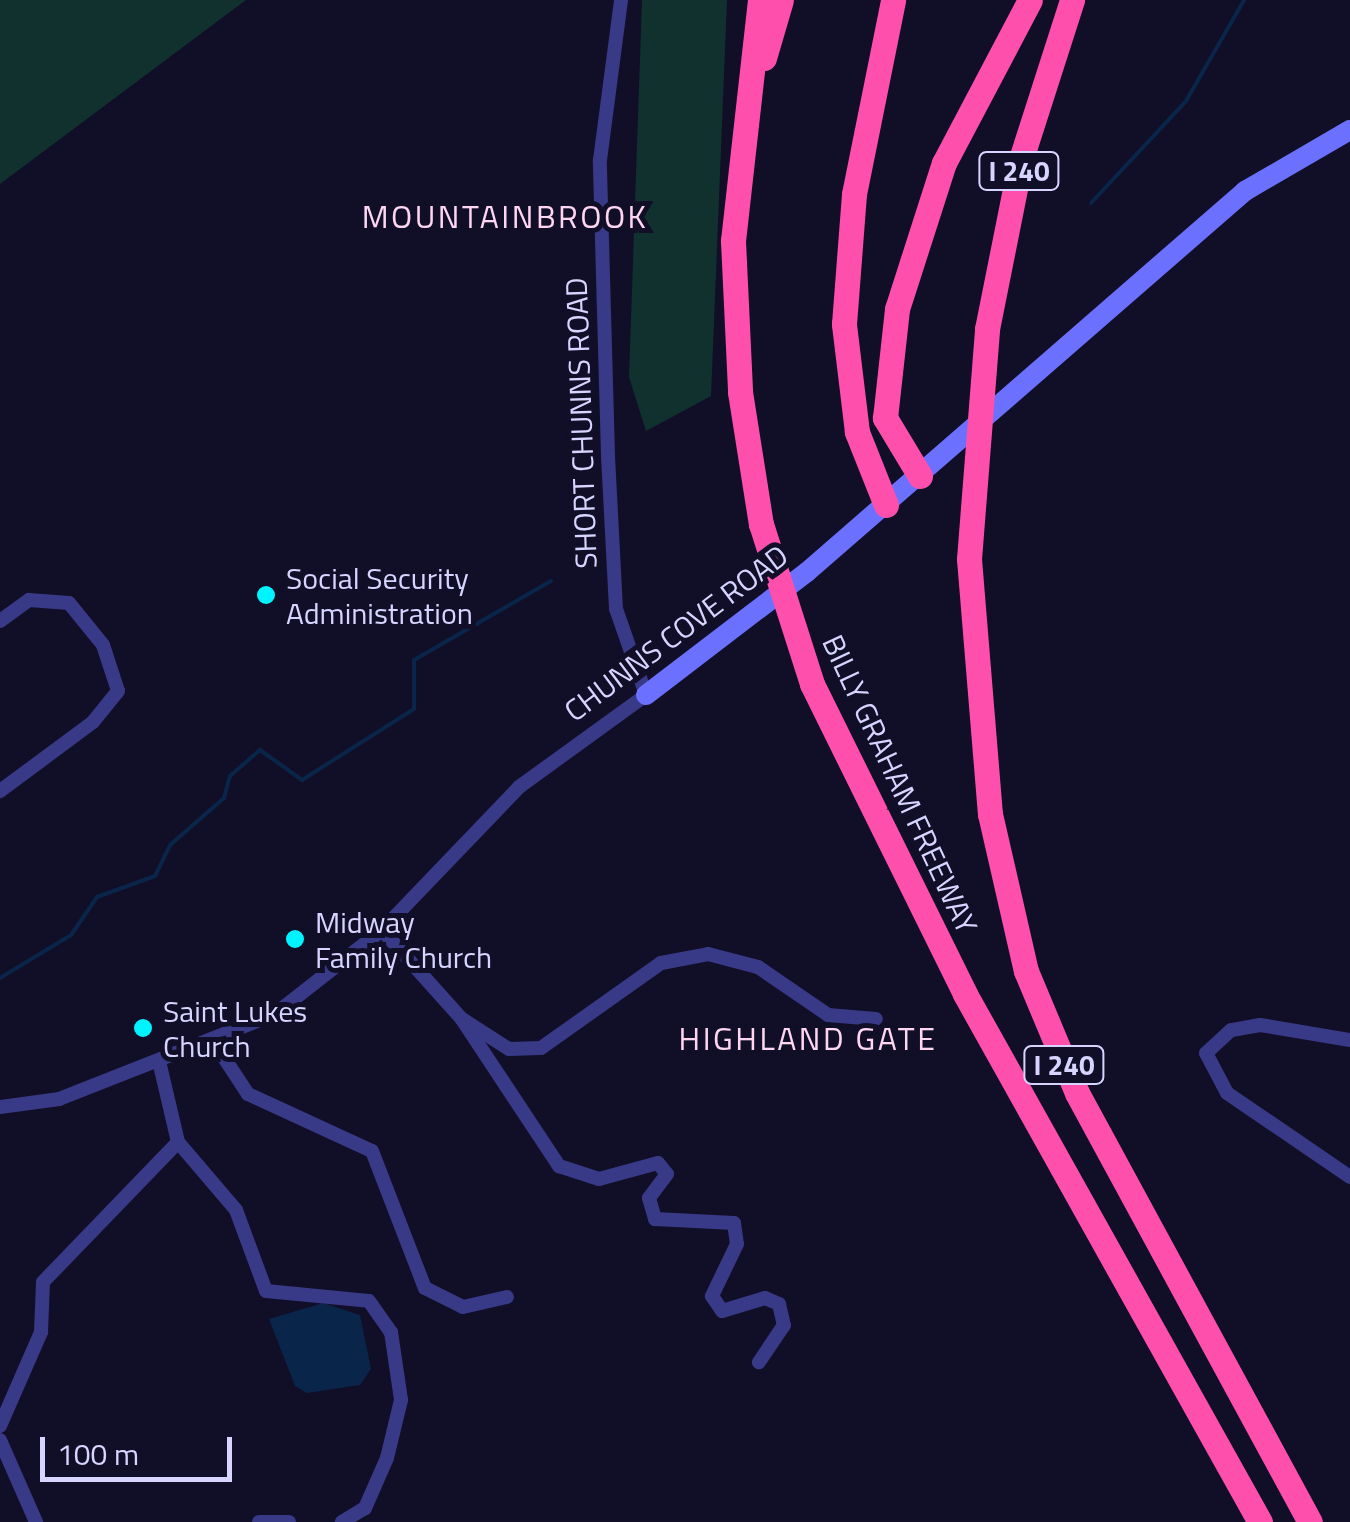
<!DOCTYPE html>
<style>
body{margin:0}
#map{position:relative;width:1350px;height:1522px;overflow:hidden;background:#110e27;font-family:"Titillium Web",sans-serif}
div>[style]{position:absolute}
.green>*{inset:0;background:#11312e}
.water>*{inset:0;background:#0a254a}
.stream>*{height:4px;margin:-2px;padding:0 2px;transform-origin:2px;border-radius:2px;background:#0a254a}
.street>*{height:14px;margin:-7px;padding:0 7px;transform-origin:7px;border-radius:7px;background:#383987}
.secondary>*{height:20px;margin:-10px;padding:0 10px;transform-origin:10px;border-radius:10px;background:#6b70ff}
.highway>*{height:25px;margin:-12.5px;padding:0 12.5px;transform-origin:12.5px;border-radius:12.5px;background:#ff4fad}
.highway-bridge>*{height:25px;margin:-12.5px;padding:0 12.5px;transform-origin:12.5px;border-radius:12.5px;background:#ff4fad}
.dots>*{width:28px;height:28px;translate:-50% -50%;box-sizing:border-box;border:5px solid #110e27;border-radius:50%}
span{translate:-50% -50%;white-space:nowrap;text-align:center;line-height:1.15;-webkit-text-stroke:10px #110e27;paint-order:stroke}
.shield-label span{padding:2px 8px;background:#110e27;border:2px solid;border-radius:8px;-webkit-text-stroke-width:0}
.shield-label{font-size:28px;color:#d7d4ff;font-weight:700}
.street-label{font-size:30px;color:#d7d4ff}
.poi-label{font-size:30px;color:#d7d4ff}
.left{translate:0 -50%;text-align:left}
.neighbourhood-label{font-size:32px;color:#ffd6f2;letter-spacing:2.5px}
.scale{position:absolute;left:40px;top:1437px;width:192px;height:45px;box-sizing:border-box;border:5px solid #d7d4ff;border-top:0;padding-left:12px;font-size:30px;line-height:35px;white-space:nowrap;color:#d7d4ff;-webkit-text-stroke:8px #110e27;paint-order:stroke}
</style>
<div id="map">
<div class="green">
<div style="clip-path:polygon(0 0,246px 0,0 184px)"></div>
<div style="clip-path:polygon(642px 0,727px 0,711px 396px,646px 431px,629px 377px)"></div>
</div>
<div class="water">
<div style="clip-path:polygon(323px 1303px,360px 1315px,371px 1369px,360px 1385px,307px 1393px,295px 1386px,269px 1319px)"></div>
</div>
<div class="stream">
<div style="left:1091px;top:203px;width:139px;rotate:-47deg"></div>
<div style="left:1186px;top:101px;width:116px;rotate:-60.1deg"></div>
<div style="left:0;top:978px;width:83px;rotate:-31.2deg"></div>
<div style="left:71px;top:935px;width:46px;rotate:-55.6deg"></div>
<div style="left:97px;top:897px;width:62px;rotate:-19.9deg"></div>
<div style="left:155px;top:876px;width:34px;rotate:-64deg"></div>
<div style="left:170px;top:845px;width:72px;rotate:-41deg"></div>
<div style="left:224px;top:798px;width:23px;rotate:-75deg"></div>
<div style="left:230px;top:776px;width:40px;rotate:-41deg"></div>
<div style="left:260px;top:750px;width:52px;rotate:35.5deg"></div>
<div style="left:302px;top:780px;width:133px;rotate:-32.4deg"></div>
<div style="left:414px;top:709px;width:49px;rotate:-90deg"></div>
<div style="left:414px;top:660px;width:158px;rotate:-30deg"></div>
</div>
<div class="street">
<div style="left:0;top:621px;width:36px;rotate:-36deg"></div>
<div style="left:29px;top:600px;width:40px;rotate:4.3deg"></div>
<div style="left:69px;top:603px;width:54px;rotate:51deg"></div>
<div style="left:103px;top:645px;width:48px;rotate:71.9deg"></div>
<div style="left:118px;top:691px;width:40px;rotate:129deg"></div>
<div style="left:93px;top:722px;width:116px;rotate:143.4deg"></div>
<div style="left:382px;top:930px;width:118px;rotate:48.1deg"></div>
<div style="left:461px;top:1018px;width:178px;rotate:56.5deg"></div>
<div style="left:559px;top:1166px;width:42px;rotate:18deg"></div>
<div style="left:599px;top:1179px;width:61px;rotate:-15.2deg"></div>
<div style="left:658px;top:1163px;width:14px;rotate:51deg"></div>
<div style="left:667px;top:1174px;width:30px;rotate:127deg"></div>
<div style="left:649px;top:1198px;width:22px;rotate:74deg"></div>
<div style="left:655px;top:1219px;width:79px;rotate:2.9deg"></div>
<div style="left:734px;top:1223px;width:21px;rotate:82deg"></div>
<div style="left:737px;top:1244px;width:58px;rotate:115.7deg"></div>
<div style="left:712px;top:1296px;width:18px;rotate:56deg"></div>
<div style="left:722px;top:1311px;width:45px;rotate:-16.8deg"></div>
<div style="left:765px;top:1298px;width:15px;rotate:23deg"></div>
<div style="left:779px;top:1304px;width:22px;rotate:77deg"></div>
<div style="left:784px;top:1325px;width:45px;rotate:124deg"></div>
<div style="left:462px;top:1019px;width:56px;rotate:32.6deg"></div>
<div style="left:509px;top:1049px;width:32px;rotate:-2deg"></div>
<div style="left:541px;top:1048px;width:147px;rotate:-35.3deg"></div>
<div style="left:661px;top:963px;width:48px;rotate:-10.8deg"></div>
<div style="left:708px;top:954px;width:52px;rotate:14.6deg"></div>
<div style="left:758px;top:967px;width:85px;rotate:34.4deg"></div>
<div style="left:828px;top:1015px;width:48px;rotate:4.8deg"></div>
<div style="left:1350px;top:1040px;width:91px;rotate:-170.5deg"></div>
<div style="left:1260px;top:1025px;width:29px;rotate:170deg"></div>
<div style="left:1231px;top:1030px;width:34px;rotate:137deg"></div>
<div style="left:1206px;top:1053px;width:45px;rotate:62.3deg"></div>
<div style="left:1227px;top:1093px;width:149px;rotate:34.3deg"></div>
<div style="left:215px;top:1044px;width:60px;rotate:56.6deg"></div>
<div style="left:248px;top:1094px;width:136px;rotate:24.7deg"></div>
<div style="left:372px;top:1151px;width:147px;rotate:68.9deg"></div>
<div style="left:425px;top:1288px;width:42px;rotate:26.6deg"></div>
<div style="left:463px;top:1307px;width:45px;rotate:-12.8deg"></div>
<div style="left:159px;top:1061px;width:83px;rotate:76.8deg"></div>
<div style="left:0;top:1107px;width:60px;rotate:-7.7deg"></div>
<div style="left:59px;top:1099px;width:232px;rotate:-21.5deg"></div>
<div style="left:275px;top:1014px;width:136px;rotate:-38.1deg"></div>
<div style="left:382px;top:930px;width:198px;rotate:-46.2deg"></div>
<div style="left:519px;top:787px;width:157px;rotate:-35.9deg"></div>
<div style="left:646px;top:695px;width:91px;rotate:-109.2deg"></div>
<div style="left:616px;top:609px;width:154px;rotate:-93deg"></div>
<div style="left:608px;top:455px;width:295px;rotate:-91.6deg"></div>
<div style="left:600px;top:160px;width:161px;rotate:-82.5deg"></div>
<div style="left:0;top:1426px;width:103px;rotate:-66.4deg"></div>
<div style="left:41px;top:1332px;width:50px;rotate:-87.7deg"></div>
<div style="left:43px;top:1282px;width:194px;rotate:-46deg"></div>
<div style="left:178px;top:1142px;width:89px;rotate:49.5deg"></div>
<div style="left:236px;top:1210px;width:86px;rotate:69.7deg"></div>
<div style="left:266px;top:1291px;width:103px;rotate:5.5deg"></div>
<div style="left:369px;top:1301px;width:38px;rotate:55deg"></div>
<div style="left:391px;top:1332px;width:69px;rotate:81.6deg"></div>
<div style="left:401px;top:1400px;width:60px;rotate:103.6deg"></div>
<div style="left:387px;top:1458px;width:55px;rotate:113.7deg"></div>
<div style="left:365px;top:1508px;width:27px;rotate:149deg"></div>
<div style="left:0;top:1440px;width:90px;rotate:66.3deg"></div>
<div style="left:259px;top:1522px;width:30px"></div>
</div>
<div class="secondary">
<div style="left:646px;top:695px;width:203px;rotate:-37.4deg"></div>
<div style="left:807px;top:572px;width:581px;rotate:-41.02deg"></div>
<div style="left:1245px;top:191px;width:121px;rotate:-30.2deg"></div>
</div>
<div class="highway">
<div style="left:760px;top:0;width:243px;rotate:96.4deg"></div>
<div style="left:733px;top:241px;width:151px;rotate:87.3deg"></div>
<div style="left:740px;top:392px;width:134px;rotate:81deg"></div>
<div style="left:764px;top:58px;width:60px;rotate:-73.7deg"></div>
<div style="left:987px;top:329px;width:173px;rotate:-78.7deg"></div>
<div style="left:1021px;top:159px;width:167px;rotate:-72.2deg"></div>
<div style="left:920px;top:476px;width:68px;rotate:-121.1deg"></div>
<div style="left:885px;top:418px;width:110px;rotate:-83.7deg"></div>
<div style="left:897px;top:309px;width:153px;rotate:-72.2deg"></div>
<div style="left:944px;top:163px;width:184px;rotate:-62.2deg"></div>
<div style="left:886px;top:505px;width:79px;rotate:-111.7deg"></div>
<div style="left:857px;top:432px;width:109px;rotate:-96.9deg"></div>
<div style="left:844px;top:324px;width:130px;rotate:-85.6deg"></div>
<div style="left:854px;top:194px;width:198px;rotate:-78.6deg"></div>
<div style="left:969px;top:559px;width:256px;rotate:85.3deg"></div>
<div style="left:990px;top:814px;width:161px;rotate:77.1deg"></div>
<div style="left:1026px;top:971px;width:132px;rotate:67.3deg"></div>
<div style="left:1077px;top:1093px;width:488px;rotate:61.5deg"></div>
<div style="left:812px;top:684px;width:346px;rotate:63.7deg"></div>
<div style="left:965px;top:994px;width:605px;rotate:60.81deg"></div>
</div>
<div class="highway-bridge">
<div style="left:761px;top:524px;width:168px;rotate:72.3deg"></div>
<div style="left:969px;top:559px;width:231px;rotate:-85.5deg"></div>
</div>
<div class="dots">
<div style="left:266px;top:595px;background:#00f4ff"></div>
<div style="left:295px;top:939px;background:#00f4ff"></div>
<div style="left:143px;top:1028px;background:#00f4ff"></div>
</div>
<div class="shield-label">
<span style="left:1019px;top:171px">I 240</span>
<span style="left:1064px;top:1065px">I 240</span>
</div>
<div class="street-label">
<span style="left:581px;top:423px;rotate:-92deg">SHORT CHUNNS ROAD</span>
<span style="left:676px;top:633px;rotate:-37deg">CHUNNS COVE ROAD</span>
<span style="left:900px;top:784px;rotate:65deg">BILLY GRAHAM FREEWAY</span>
</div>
<div class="poi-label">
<span class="left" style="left:286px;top:595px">Social Security<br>Administration</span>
<span class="left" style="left:315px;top:939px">Midway<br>Family Church</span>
<span class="left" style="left:163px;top:1028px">Saint Lukes<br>Church</span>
</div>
<div class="neighbourhood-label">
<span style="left:505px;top:216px">MOUNTAINBROOK</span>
<span style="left:808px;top:1038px">HIGHLAND GATE</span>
</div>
<div class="scale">100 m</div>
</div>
